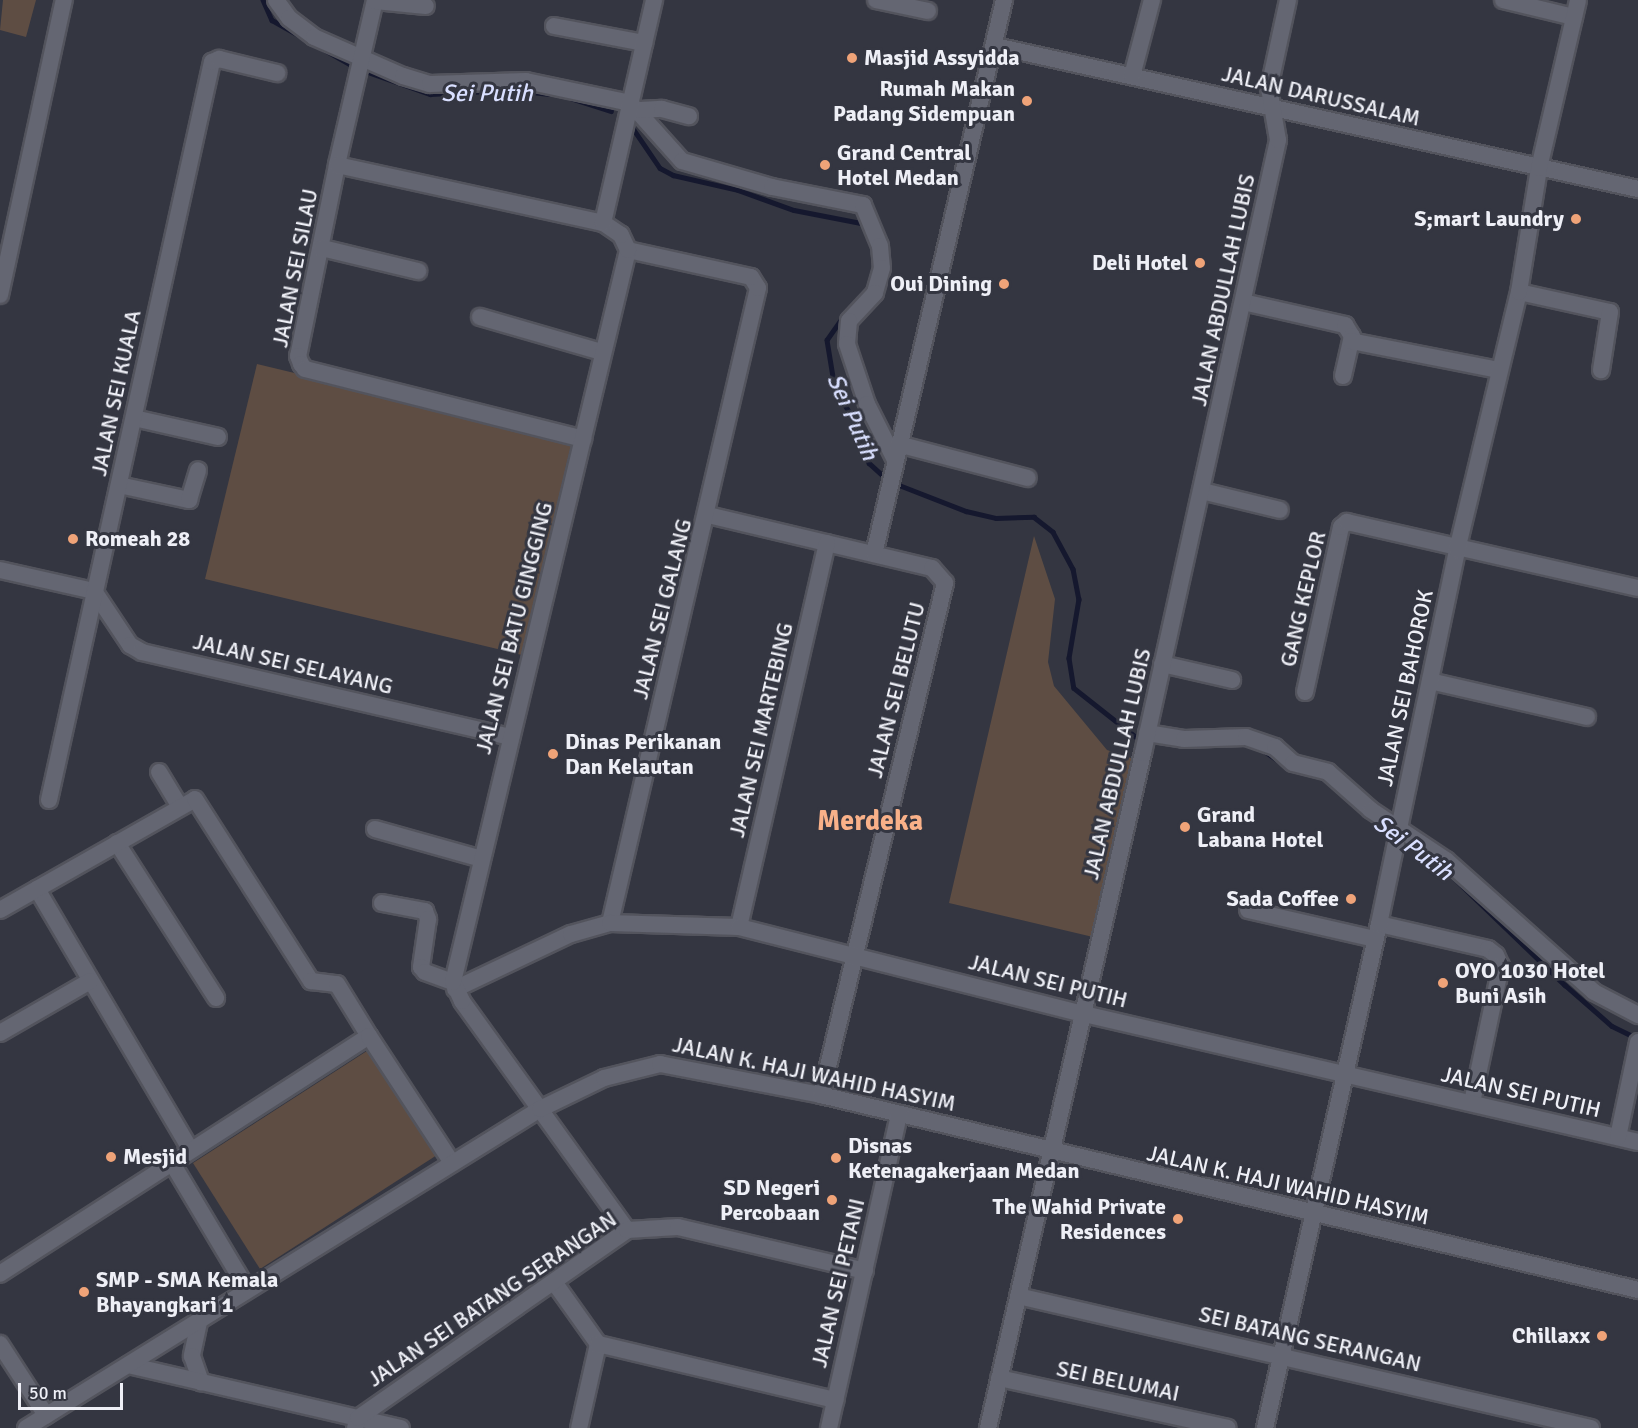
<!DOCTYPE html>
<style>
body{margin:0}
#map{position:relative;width:1638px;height:1428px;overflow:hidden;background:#343641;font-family:Signika,sans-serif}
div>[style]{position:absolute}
.green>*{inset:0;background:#5e4d43}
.stream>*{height:4.5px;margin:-2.25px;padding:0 2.25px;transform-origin:2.25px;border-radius:2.25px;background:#15182e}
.roads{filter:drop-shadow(2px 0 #53545d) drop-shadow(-2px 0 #53545d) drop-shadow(0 2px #53545d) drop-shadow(0 -2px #53545d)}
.minor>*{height:16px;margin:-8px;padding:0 8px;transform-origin:8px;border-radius:8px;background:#646672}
.dots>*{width:16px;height:16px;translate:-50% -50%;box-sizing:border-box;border:3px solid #343641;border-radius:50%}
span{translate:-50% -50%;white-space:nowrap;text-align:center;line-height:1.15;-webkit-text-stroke:6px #343641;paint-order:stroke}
.poi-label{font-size:22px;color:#eeeff6;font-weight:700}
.left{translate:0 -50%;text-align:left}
.right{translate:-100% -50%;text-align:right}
.street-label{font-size:22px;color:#eeeff6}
.water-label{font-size:24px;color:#d9dfff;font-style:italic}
.district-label{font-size:28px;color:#f9b189;font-weight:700}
.scale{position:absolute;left:18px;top:1383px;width:105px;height:27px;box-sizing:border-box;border:3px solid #eeeff6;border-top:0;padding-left:8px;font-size:18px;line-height:21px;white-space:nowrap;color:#eeeff6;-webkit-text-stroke:4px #343641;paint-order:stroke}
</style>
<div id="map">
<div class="green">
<div style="clip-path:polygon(3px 0,36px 0,26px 37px,0 30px)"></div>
<div style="clip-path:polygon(257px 364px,574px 440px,522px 655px,205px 579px)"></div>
<div style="clip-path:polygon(1034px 536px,1055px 599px,1048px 662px,1054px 686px,1107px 750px,1134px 759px,1093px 937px,949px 903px)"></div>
<div style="clip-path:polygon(370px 1049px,437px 1155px,260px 1269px,193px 1163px)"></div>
</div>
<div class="stream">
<div style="left:263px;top:0;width:22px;rotate:66deg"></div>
<div style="left:272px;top:20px;width:93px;rotate:29.6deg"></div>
<div style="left:365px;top:71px;width:69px;rotate:19.5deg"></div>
<div style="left:430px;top:94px;width:82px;rotate:-2.8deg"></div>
<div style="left:512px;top:90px;width:38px;rotate:6deg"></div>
<div style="left:570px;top:98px;width:43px;rotate:17.6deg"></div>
<div style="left:630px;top:124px;width:53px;rotate:55.7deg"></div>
<div style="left:660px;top:168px;width:15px;rotate:28deg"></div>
<div style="left:673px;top:175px;width:67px;rotate:13deg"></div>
<div style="left:738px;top:190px;width:59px;rotate:19.7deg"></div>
<div style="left:794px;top:210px;width:73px;rotate:11deg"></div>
<div style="left:844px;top:316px;width:29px;rotate:125deg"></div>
<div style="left:827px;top:340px;width:50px;rotate:80.7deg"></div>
<div style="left:835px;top:389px;width:39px;rotate:58deg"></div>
<div style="left:856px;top:422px;width:43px;rotate:72.4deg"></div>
<div style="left:869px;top:463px;width:24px;rotate:42deg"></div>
<div style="left:894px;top:483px;width:77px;rotate:21.3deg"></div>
<div style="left:966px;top:511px;width:31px;rotate:13deg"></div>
<div style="left:996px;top:518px;width:38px;rotate:-2deg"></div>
<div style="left:1034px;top:517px;width:24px;rotate:38deg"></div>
<div style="left:1053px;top:532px;width:42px;rotate:61.6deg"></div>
<div style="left:1073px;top:569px;width:31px;rotate:79deg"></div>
<div style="left:1079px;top:599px;width:60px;rotate:99.6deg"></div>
<div style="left:1069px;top:658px;width:30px;rotate:81deg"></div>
<div style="left:1074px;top:688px;width:79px;rotate:38.3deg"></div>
<div style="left:1263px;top:750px;width:33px;rotate:35deg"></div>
<div style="left:1401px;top:841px;width:24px;rotate:30deg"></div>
<div style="left:1452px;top:876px;width:157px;rotate:44deg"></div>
<div style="left:1565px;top:985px;width:62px;rotate:41.1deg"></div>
<div style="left:1612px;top:1026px;width:28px;rotate:26deg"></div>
</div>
<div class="roads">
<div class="minor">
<div style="left:276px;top:0;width:22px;rotate:54deg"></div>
<div style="left:289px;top:18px;width:31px;rotate:37deg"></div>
<div style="left:314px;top:37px;width:97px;rotate:23.7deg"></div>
<div style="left:403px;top:76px;width:28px;rotate:17deg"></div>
<div style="left:430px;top:84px;width:96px;rotate:-1.8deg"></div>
<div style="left:526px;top:81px;width:106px;rotate:11.9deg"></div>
<div style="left:630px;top:103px;width:78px;rotate:48.1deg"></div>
<div style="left:682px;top:161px;width:94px;rotate:16.1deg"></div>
<div style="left:772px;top:187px;width:93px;rotate:11.2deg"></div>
<div style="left:863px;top:205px;width:44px;rotate:67.5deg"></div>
<div style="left:880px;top:246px;width:22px;rotate:85deg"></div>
<div style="left:882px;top:268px;width:26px;rotate:106deg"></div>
<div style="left:875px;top:293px;width:38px;rotate:133deg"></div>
<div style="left:849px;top:321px;width:23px;rotate:95deg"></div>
<div style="left:847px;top:344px;width:63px;rotate:71.6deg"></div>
<div style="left:867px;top:404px;width:63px;rotate:63.4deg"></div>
<div style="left:375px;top:0;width:169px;rotate:103deg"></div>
<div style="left:337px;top:165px;width:195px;rotate:101.5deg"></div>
<div style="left:298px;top:356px;width:9px;rotate:69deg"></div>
<div style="left:301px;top:364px;width:6px;rotate:51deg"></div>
<div style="left:305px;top:369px;width:287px;rotate:14.1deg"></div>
<div style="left:876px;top:0;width:53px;rotate:11.9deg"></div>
<div style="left:1503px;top:0;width:73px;rotate:13.5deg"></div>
<div style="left:375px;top:1px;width:51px;rotate:5.6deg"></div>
<div style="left:554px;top:26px;width:92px;rotate:10.7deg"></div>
<div style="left:995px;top:46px;width:659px;rotate:12.54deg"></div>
<div style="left:1132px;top:76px;width:79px;rotate:-75.3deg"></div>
<div style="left:640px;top:110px;width:22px;rotate:-3deg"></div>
<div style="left:662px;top:109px;width:28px;rotate:15deg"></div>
<div style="left:337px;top:165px;width:272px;rotate:12.3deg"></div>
<div style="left:322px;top:248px;width:99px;rotate:13.5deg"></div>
<div style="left:1519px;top:292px;width:93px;rotate:12.4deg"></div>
<div style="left:1610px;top:312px;width:59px;rotate:98.8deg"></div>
<div style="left:0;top:295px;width:302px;rotate:-77.8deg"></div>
<div style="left:1243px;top:302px;width:105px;rotate:12.7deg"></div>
<div style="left:1345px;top:325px;width:13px;rotate:58deg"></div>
<div style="left:1352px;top:336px;width:41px;rotate:102.7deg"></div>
<div style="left:480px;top:317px;width:126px;rotate:16.1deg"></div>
<div style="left:1351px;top:341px;width:151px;rotate:11.1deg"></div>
<div style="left:134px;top:418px;width:86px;rotate:12.7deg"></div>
<div style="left:898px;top:444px;width:134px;rotate:14.7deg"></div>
<div style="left:119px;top:485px;width:72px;rotate:12.1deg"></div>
<div style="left:189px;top:500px;width:31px;rotate:-73deg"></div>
<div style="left:1202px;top:491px;width:80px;rotate:13.7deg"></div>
<div style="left:708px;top:515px;width:230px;rotate:13.3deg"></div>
<div style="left:932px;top:568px;width:20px;rotate:49deg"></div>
<div style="left:945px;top:583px;width:527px;rotate:103.61deg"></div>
<div style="left:874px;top:554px;width:569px;rotate:-76.79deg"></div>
<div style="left:0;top:570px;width:96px;rotate:12.6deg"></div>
<div style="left:94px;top:591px;width:65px;rotate:56.3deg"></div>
<div style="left:130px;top:645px;width:14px;rotate:30deg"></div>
<div style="left:142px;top:652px;width:379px;rotate:13deg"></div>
<div style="left:1162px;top:664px;width:72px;rotate:12.9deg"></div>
<div style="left:1430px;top:681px;width:161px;rotate:12.9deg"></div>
<div style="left:1305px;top:692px;width:169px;rotate:-77.7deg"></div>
<div style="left:1341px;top:527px;width:8px;rotate:-40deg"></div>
<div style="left:1347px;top:522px;width:298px;rotate:12.8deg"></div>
<div style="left:1147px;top:733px;width:37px;rotate:9deg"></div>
<div style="left:1184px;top:739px;width:62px;rotate:-1.8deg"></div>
<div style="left:1246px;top:737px;width:31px;rotate:19deg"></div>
<div style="left:1275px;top:747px;width:24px;rotate:42deg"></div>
<div style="left:1293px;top:763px;width:36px;rotate:14deg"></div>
<div style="left:1328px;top:772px;width:57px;rotate:41.5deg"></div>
<div style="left:1371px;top:810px;width:90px;rotate:33.7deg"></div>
<div style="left:1446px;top:860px;width:198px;rotate:41.7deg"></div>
<div style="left:1594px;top:992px;width:50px;rotate:27.6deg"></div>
<div style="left:159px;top:772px;width:39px;rotate:59deg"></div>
<div style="left:49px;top:800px;width:756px;rotate:-77.55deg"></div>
<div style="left:212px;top:62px;width:8px;rotate:-23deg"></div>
<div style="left:219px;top:59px;width:60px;rotate:13.6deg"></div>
<div style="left:375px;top:829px;width:111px;rotate:15.7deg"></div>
<div style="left:117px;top:843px;width:184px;rotate:57.4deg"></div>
<div style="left:37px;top:889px;width:302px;rotate:59.5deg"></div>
<div style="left:382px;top:903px;width:44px;rotate:10.5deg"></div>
<div style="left:425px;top:911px;width:9px;rotate:69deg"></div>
<div style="left:428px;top:919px;width:49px;rotate:98.3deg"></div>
<div style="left:421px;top:967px;width:6px;rotate:51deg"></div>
<div style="left:425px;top:972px;width:30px;rotate:20deg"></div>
<div style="left:0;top:910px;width:224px;rotate:-29.6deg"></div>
<div style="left:195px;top:799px;width:216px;rotate:57.5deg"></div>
<div style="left:311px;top:981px;width:26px;rotate:7deg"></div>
<div style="left:337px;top:984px;width:61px;rotate:58.4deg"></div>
<div style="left:369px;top:1036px;width:439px;rotate:147.2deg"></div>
<div style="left:1248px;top:910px;width:130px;rotate:12.9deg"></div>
<div style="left:610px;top:923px;width:652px;rotate:-76.88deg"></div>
<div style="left:758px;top:288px;width:13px;rotate:-122deg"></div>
<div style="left:751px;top:277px;width:126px;rotate:-167.6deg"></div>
<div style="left:1379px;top:924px;width:112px;rotate:12.9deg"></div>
<div style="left:1488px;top:949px;width:10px;rotate:37deg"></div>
<div style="left:1496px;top:955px;width:12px;rotate:66deg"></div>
<div style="left:1501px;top:966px;width:140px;rotate:102deg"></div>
<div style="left:739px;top:927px;width:394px;rotate:-77.1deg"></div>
<div style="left:455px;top:989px;width:128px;rotate:-25.4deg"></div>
<div style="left:571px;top:934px;width:41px;rotate:-15.8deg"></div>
<div style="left:610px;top:923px;width:129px;rotate:1.8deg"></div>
<div style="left:739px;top:927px;width:356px;rotate:14.2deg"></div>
<div style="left:1084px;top:1014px;width:569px;rotate:13.01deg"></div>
<div style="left:0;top:1033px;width:104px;rotate:-30deg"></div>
<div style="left:369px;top:1036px;width:152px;rotate:56.8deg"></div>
<div style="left:1618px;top:1137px;width:97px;rotate:-78.1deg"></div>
<div style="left:172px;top:1163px;width:147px;rotate:59.2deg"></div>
<div style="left:627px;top:1230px;width:282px;rotate:-125.8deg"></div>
<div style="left:462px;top:1001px;width:21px;rotate:-115deg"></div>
<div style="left:453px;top:982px;width:753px;rotate:-76.55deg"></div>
<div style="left:628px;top:250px;width:17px;rotate:-115deg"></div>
<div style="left:621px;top:235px;width:22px;rotate:-146deg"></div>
<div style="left:603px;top:223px;width:229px;rotate:-77.1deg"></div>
<div style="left:554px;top:1282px;width:76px;rotate:54.6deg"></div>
<div style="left:598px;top:1344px;width:86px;rotate:102.7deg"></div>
<div style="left:1018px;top:1296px;width:588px;rotate:12.97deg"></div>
<div style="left:199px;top:1322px;width:35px;rotate:102deg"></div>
<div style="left:192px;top:1356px;width:28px;rotate:71deg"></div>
<div style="left:0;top:1344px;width:85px;rotate:57.1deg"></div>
<div style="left:598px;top:1344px;width:244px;rotate:13.3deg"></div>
<div style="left:128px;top:1365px;width:280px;rotate:13deg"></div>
<div style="left:999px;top:1378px;width:234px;rotate:12.3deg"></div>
<div style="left:26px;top:1428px;width:605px;rotate:-31.82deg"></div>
<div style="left:540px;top:1109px;width:71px;rotate:-25.8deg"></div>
<div style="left:604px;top:1078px;width:58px;rotate:-14deg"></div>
<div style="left:660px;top:1064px;width:164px;rotate:10.9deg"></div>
<div style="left:821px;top:1095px;width:840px;rotate:13.42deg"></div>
<div style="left:355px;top:1428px;width:10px;rotate:-73deg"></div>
<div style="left:358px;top:1418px;width:328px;rotate:-34.9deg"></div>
<div style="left:627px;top:1230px;width:51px;rotate:-3.4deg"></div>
<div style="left:678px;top:1227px;width:192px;rotate:13.2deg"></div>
<div style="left:829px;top:1428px;width:322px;rotate:-77.4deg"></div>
<div style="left:988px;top:1428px;width:693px;rotate:-77.07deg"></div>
<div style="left:1143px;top:753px;width:628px;rotate:-77.58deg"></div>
<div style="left:1278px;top:140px;width:53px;rotate:-99.8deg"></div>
<div style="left:1269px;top:88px;width:90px;rotate:-77.8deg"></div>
<div style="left:1265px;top:1428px;width:517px;rotate:-77.25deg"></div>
<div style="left:1379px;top:924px;width:382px;rotate:-78.2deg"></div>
<div style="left:1457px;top:550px;width:265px;rotate:-76.5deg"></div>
<div style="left:1519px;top:292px;width:126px;rotate:-80.8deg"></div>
<div style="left:1539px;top:168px;width:172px;rotate:-76.9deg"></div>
</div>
</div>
<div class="dots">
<div style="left:852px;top:58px;background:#efa378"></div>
<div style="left:1027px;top:101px;background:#efa378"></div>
<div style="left:825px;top:165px;background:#efa378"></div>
<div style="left:1576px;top:219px;background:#efa378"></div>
<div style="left:1200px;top:263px;background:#efa378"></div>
<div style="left:1004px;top:284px;background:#efa378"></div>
<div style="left:73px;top:539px;background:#efa378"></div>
<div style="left:553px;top:754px;background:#efa378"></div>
<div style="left:1185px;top:827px;background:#efa378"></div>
<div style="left:1351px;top:899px;background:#efa378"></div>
<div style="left:1443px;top:983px;background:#efa378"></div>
<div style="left:111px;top:1157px;background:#efa378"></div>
<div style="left:836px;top:1158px;background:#efa378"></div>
<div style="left:832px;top:1200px;background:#efa378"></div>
<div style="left:1178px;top:1219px;background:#efa378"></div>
<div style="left:84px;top:1292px;background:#efa378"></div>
<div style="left:1602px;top:1336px;background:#efa378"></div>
</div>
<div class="poi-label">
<span class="left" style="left:864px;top:58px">Masjid Assyidda</span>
<span class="right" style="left:1015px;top:101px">Rumah Makan<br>Padang Sidempuan</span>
<span class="left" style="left:837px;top:165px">Grand Central<br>Hotel Medan</span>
<span class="right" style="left:1564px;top:219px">S;mart Laundry</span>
<span class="right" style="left:1188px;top:263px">Deli Hotel</span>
<span class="right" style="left:992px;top:284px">Oui Dining</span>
<span class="left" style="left:85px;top:539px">Romeah 28</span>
<span class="left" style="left:565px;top:754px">Dinas Perikanan<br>Dan Kelautan</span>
<span class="left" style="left:1197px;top:827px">Grand<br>Labana Hotel</span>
<span class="right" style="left:1339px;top:899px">Sada Coffee</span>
<span class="left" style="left:1455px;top:983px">OYO 1030 Hotel<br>Buni Asih</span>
<span class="left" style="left:848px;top:1158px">Disnas<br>Ketenagakerjaan Medan</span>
<span class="left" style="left:123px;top:1157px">Mesjid</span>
<span class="right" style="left:820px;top:1200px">SD Negeri<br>Percobaan</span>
<span class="right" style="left:1166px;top:1219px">The Wahid Private<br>Residences</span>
<span class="left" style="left:96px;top:1292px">SMP - SMA Kemala<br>Bhayangkari 1</span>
<span class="right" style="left:1590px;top:1336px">Chillaxx</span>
</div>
<div class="street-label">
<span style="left:1321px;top:96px;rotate:13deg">JALAN DARUSSALAM</span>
<span style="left:295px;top:268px;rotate:-79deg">JALAN SEI SILAU</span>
<span style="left:1223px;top:290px;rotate:-78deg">JALAN ABDULLAH LUBIS</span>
<span style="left:116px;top:393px;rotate:-78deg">JALAN SEI KUALA</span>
<span style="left:1303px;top:599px;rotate:-77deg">GANG KEPLOR</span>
<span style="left:662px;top:609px;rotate:-76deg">JALAN SEI GALANG</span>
<span style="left:514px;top:628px;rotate:-76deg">JALAN SEI BATU GINGGING</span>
<span style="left:293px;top:664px;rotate:13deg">JALAN SEI SELAYANG</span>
<span style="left:1405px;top:688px;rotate:-78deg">JALAN SEI BAHOROK</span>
<span style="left:896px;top:690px;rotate:-76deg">JALAN SEI BELUTU</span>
<span style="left:761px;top:730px;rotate:-77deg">JALAN SEI MARTEBING</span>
<span style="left:1117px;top:764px;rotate:-77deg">JALAN ABDULLAH LUBIS</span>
<span style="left:1048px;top:981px;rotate:14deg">JALAN SEI PUTIH</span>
<span style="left:814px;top:1074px;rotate:12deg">JALAN K. HAJI WAHID HASYIM</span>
<span style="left:1521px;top:1092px;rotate:13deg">JALAN SEI PUTIH</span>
<span style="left:1288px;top:1185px;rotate:13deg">JALAN K. HAJI WAHID HASYIM</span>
<span style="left:838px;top:1283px;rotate:-77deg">JALAN SEI PETANI</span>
<span style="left:492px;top:1299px;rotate:-34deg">JALAN SEI BATANG SERANGAN</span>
<span style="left:1310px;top:1339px;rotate:13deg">SEI BATANG SERANGAN</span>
<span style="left:1118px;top:1381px;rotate:12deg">SEI BELUMAI</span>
</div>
<div class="water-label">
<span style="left:487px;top:94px">Sei Putih</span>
<span style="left:852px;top:417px;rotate:66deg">Sei Putih</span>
<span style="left:1413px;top:848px;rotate:37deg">Sei Putih</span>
</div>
<div class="district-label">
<span style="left:870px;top:821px">Merdeka</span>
</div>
<div class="scale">50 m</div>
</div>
